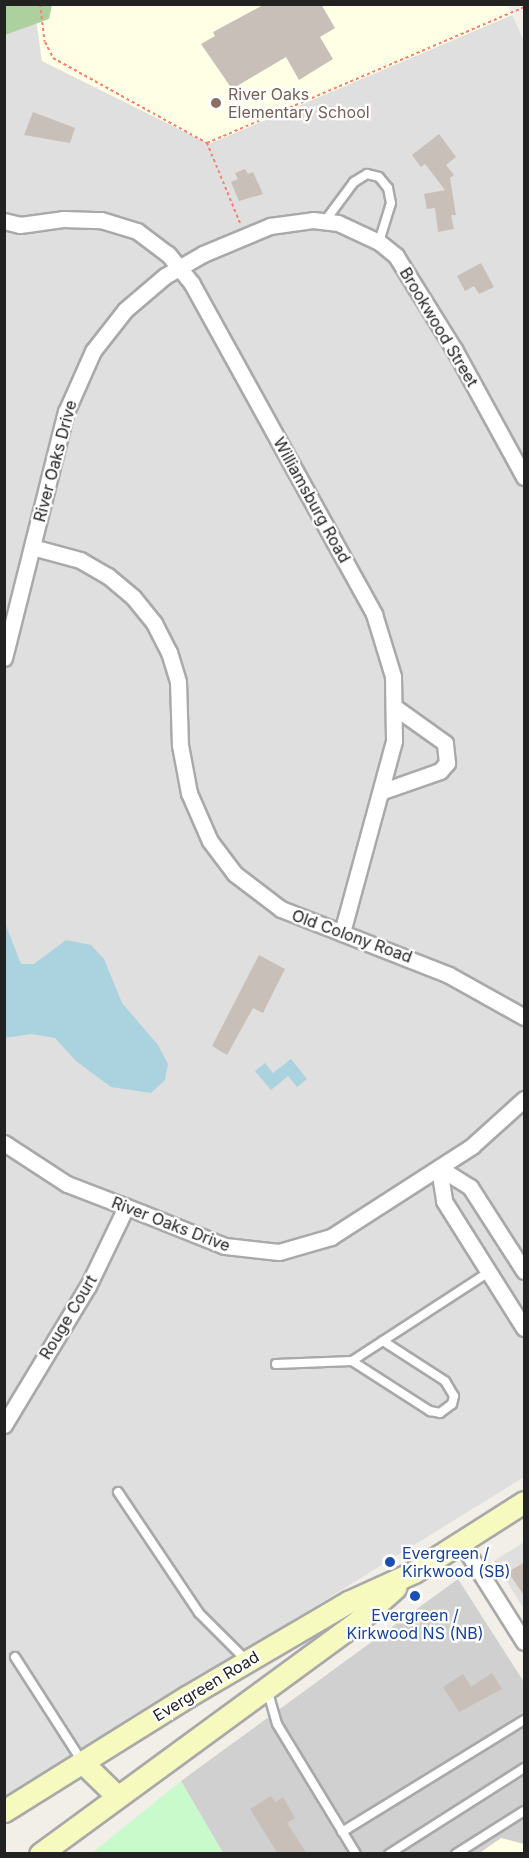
<!DOCTYPE html>
<style>
body{margin:0}
#map{position:relative;width:529px;height:1858px;overflow:hidden;background:#f2efe9;font-family:Inter,sans-serif}
div>[style]{position:absolute}
.residential>*{inset:0;background:#e0dfdf}
.education>*{inset:0;background:#ffffe5}
.religious>*{inset:0;background:#d0d0d0}
.forest>*{inset:0;background:#add19e}
.park>*{inset:0;background:#c8facc}
.water>*{inset:0;background:#aad3df}
.building>*{inset:0;background:#c7bfb8}
.path>*{height:2px;margin-top:-1px;transform-origin:0;background:repeating-linear-gradient(90deg,#fa8072 0 3px,transparent 0 6px)}
.roads{filter:drop-shadow(2px 0 #a9a9a9) drop-shadow(-2px 0 #a9a9a9) drop-shadow(0 2px #a9a9a9) drop-shadow(0 -2px #a9a9a9)}
.lane>*{height:8px;margin:-4px;padding:0 4px;transform-origin:4px;border-radius:4px;background:#fff}
.street>*{height:15px;margin:-7.5px;padding:0 7.5px;transform-origin:7.5px;border-radius:7.5px;background:#fff}
.secondary>*{height:21px;margin:-10.5px;padding:0 10.5px;transform-origin:10.5px;border-radius:10.5px;background:#f7fabf}
.dots>*{width:16px;height:16px;translate:-50% -50%;box-sizing:border-box;border:3px solid #fff;border-radius:50%}
span{translate:-50% -50%;white-space:nowrap;text-align:center;line-height:1.15;-webkit-text-stroke:4.5px #fff;paint-order:stroke}
.education-label{font-size:16px;color:#785e54}
.left{translate:0 -50%;text-align:left}
.street-label{font-size:16px;color:#222}
.transit-label{font-size:16px;color:#164399}
.frame{position:absolute;inset:0;border:6px solid #222;pointer-events:none}
</style>
<div id="map">
<div class="residential">
<div style="clip-path:polygon(5px 5px,34px 5px,209px 144px,512px 15px,524px 41px,524px 1477px,5px 1798px)"></div>
<div style="clip-path:polygon(524px 1542px,524px 1609px,494px 1561px)"></div>
</div>
<div class="education">
<div style="clip-path:polygon(507px 4px,512px 15px,209px 144px,42px 61px,34px 5px)"></div>
<div style="clip-path:polygon(501px 1838px,524px 1844px,524px 1853px,478px 1854px)"></div>
</div>
<div class="religious">
<div style="clip-path:polygon(458px 1579px,524px 1682px,524px 1844px,501px 1838px,478px 1854px,223px 1853px,181px 1781px)"></div>
</div>
<div class="forest">
<div style="clip-path:polygon(4px 5px,5px 4px,52px 5px,49px 19px,5px 35px)"></div>
</div>
<div class="park">
<div style="clip-path:polygon(181px 1781px,223px 1853px,92px 1853px)"></div>
</div>
<div class="water">
<div style="clip-path:polygon(5px 923px,21px 964px,34px 964px,66px 940px,91px 945px,104px 959px,122px 1003px,158px 1045px,168px 1064px,165px 1080px,151px 1093px,111px 1087px,76px 1061px,55px 1038px,31px 1034px,5px 1038px)"></div>
<div style="clip-path:polygon(291px 1059px,307px 1079px,297px 1087px,288px 1076px,271px 1090px,255px 1071px,265px 1063px,273px 1073px)"></div>
</div>
<div class="building">
<div style="clip-path:polygon(265px 4px,321px 4px,335px 28px,320px 37px,333px 59px,299px 80px,286px 57px,232px 89px,201px 44px,215px 36px,213px 32px)"></div>
<div style="clip-path:polygon(33px 112px,75px 128px,70px 143px,24px 135px)"></div>
<div style="clip-path:polygon(439px 134px,456px 157px,446px 165px,454px 175px,450px 178px,456px 215px,451px 215px,454px 229px,438px 232px,435px 208px,427px 209px,424px 194px,445px 190px,425px 164px,421px 167px,412px 155px)"></div>
<div style="clip-path:polygon(245px 169px,248px 174px,253px 172px,263px 194px,239px 201px,231px 182px,238px 179px,235px 173px)"></div>
<div style="clip-path:polygon(481px 263px,494px 287px,479px 294px,474px 286px,465px 291px,457px 276px)"></div>
<div style="clip-path:polygon(259px 955px,285px 969px,263px 1013px,253px 1008px,227px 1055px,212px 1046px)"></div>
<div style="clip-path:polygon(525px 1562px,525px 1597px,508px 1572px)"></div>
<div style="clip-path:polygon(492px 1673px,502px 1689px,459px 1712px,443px 1687px,463px 1674px,471px 1687px)"></div>
<div style="clip-path:polygon(271px 1796px,275px 1802px,283px 1797px,295px 1818px,287px 1823px,307px 1854px,278px 1854px,250px 1809px)"></div>
</div>
<div class="path">
<div style="left:40px;top:4px;width:38px;rotate:83deg"></div>
<div style="left:45px;top:42px;width:18px;rotate:63deg"></div>
<div style="left:53px;top:58px;width:176px;rotate:28.9deg"></div>
<div style="left:240px;top:223px;width:87px;rotate:-112.4deg"></div>
<div style="left:207px;top:143px;width:345px;rotate:-23.2deg"></div>
</div>
<div class="roads">
<div class="lane">
<div style="left:325px;top:221px;width:49px;rotate:-53.4deg"></div>
<div style="left:354px;top:182px;width:15px;rotate:-32deg"></div>
<div style="left:367px;top:174px;width:12px;rotate:14deg"></div>
<div style="left:379px;top:177px;width:14px;rotate:51deg"></div>
<div style="left:388px;top:188px;width:15px;rotate:79deg"></div>
<div style="left:391px;top:203px;width:41px;rotate:107.1deg"></div>
<div style="left:352px;top:1361px;width:93px;rotate:32.7deg"></div>
<div style="left:430px;top:1411px;width:10px;rotate:11deg"></div>
<div style="left:440px;top:1413px;width:15px;rotate:-37deg"></div>
<div style="left:452px;top:1404px;width:8px;rotate:-76deg"></div>
<div style="left:454px;top:1396px;width:17px;rotate:-121deg"></div>
<div style="left:445px;top:1381px;width:74px;rotate:-147.2deg"></div>
<div style="left:276px;top:1364px;width:76px;rotate:-2.3deg"></div>
<div style="left:352px;top:1361px;width:163px;rotate:-33deg"></div>
<div style="left:118px;top:1492px;width:146px;rotate:56.2deg"></div>
<div style="left:199px;top:1613px;width:66px;rotate:45deg"></div>
<div style="left:15px;top:1657px;width:122px;rotate:57.3deg"></div>
<div style="left:267px;top:1689px;width:36px;rotate:74deg"></div>
<div style="left:277px;top:1724px;width:152px;rotate:58.7deg"></div>
<div style="left:342px;top:1832px;width:214px;rotate:-31.6deg"></div>
<div style="left:389px;top:1854px;width:160px;rotate:-32.5deg"></div>
<div style="left:456px;top:1854px;width:80px;rotate:-32.3deg"></div>
</div>
<div class="street">
<div style="left:4px;top:221px;width:16px;rotate:14deg"></div>
<div style="left:20px;top:225px;width:43px;rotate:-7.9deg"></div>
<div style="left:63px;top:219px;width:38px;rotate:2deg"></div>
<div style="left:101px;top:220px;width:38px;rotate:17deg"></div>
<div style="left:137px;top:231px;width:39px;rotate:37deg"></div>
<div style="left:168px;top:254px;width:38px;rotate:51deg"></div>
<div style="left:192px;top:284px;width:377px;rotate:61.1deg"></div>
<div style="left:374px;top:614px;width:65px;rotate:73deg"></div>
<div style="left:393px;top:676px;width:65px;rotate:89.1deg"></div>
<div style="left:394px;top:741px;width:199px;rotate:105.2deg"></div>
<div style="left:32px;top:547px;width:50px;rotate:15.2deg"></div>
<div style="left:80px;top:560px;width:32px;rotate:30deg"></div>
<div style="left:108px;top:576px;width:33px;rotate:40deg"></div>
<div style="left:133px;top:597px;width:33px;rotate:51deg"></div>
<div style="left:154px;top:623px;width:33px;rotate:63deg"></div>
<div style="left:169px;top:652px;width:31px;rotate:73deg"></div>
<div style="left:178px;top:682px;width:63px;rotate:88.2deg"></div>
<div style="left:180px;top:745px;width:49px;rotate:79.4deg"></div>
<div style="left:189px;top:793px;width:52px;rotate:66.4deg"></div>
<div style="left:210px;top:841px;width:41px;rotate:52.9deg"></div>
<div style="left:235px;top:874px;width:58px;rotate:37.3deg"></div>
<div style="left:281px;top:909px;width:180px;rotate:21.4deg"></div>
<div style="left:449px;top:975px;width:86px;rotate:29.2deg"></div>
<div style="left:4px;top:658px;width:254px;rotate:-75.9deg"></div>
<div style="left:66px;top:412px;width:67px;rotate:-66.1deg"></div>
<div style="left:93px;top:351px;width:52px;rotate:-52deg"></div>
<div style="left:125px;top:310px;width:52px;rotate:-40.4deg"></div>
<div style="left:165px;top:276px;width:44px;rotate:-30.1deg"></div>
<div style="left:203px;top:254px;width:73px;rotate:-22.7deg"></div>
<div style="left:270px;top:226px;width:43px;rotate:-7.9deg"></div>
<div style="left:313px;top:220px;width:25px;rotate:7deg"></div>
<div style="left:338px;top:223px;width:45px;rotate:24.9deg"></div>
<div style="left:379px;top:242px;width:22px;rotate:39deg"></div>
<div style="left:396px;top:256px;width:110px;rotate:58.1deg"></div>
<div style="left:454px;top:349px;width:146px;rotate:61.3deg"></div>
<div style="left:383px;top:791px;width:60px;rotate:-19.3deg"></div>
<div style="left:440px;top:771px;width:11px;rotate:-49deg"></div>
<div style="left:447px;top:763px;width:20px;rotate:-96deg"></div>
<div style="left:445px;top:743px;width:60px;rotate:-144.5deg"></div>
<div style="left:4px;top:1143px;width:75px;rotate:33.1deg"></div>
<div style="left:67px;top:1184px;width:80px;rotate:21.1deg"></div>
<div style="left:142px;top:1213px;width:89px;rotate:21.7deg"></div>
<div style="left:225px;top:1246px;width:54px;rotate:6.3deg"></div>
<div style="left:279px;top:1252px;width:54px;rotate:-16.1deg"></div>
<div style="left:331px;top:1237px;width:168px;rotate:-32.8deg"></div>
<div style="left:472px;top:1146px;width:70px;rotate:-42.1deg"></div>
<div style="left:524px;top:1271px;width:100px;rotate:-122.7deg"></div>
<div style="left:470px;top:1187px;width:36px;rotate:-148deg"></div>
<div style="left:439px;top:1168px;width:33px;rotate:81deg"></div>
<div style="left:444px;top:1201px;width:150px;rotate:57.8deg"></div>
<div style="left:4px;top:1425px;width:162px;rotate:-58.9deg"></div>
<div style="left:88px;top:1286px;width:88px;rotate:-64.3deg"></div>
<div style="left:461px;top:1542px;width:118px;rotate:57.8deg"></div>
</div>
<div class="secondary">
<div style="left:82px;top:1762px;width:49px;rotate:44.2deg"></div>
<div style="left:4px;top:1811px;width:217px;rotate:-32deg"></div>
<div style="left:188px;top:1696px;width:186px;rotate:-30.4deg"></div>
<div style="left:348px;top:1602px;width:72px;rotate:-24.4deg"></div>
<div style="left:414px;top:1572px;width:130px;rotate:-32.5deg"></div>
<div style="left:40px;top:1854px;width:394px;rotate:-36.2deg"></div>
<div style="left:358px;top:1621px;width:50px;rotate:-41.7deg"></div>
</div>
</div>
<div class="dots">
<div style="left:216px;top:103px;background:#8d6e63"></div>
<div style="left:390px;top:1562px;background:#1a4fb4"></div>
<div style="left:415px;top:1596px;background:#1a4fb4"></div>
</div>
<div class="education-label">
<span class="left" style="left:228px;top:103px">River Oaks<br>Elementary School</span>
</div>
<div class="street-label">
<span style="left:439px;top:327px;rotate:59deg">Brookwood Street</span>
<span style="left:55px;top:461px;rotate:-75deg">River Oaks Drive</span>
<span style="left:312px;top:500px;rotate:61deg">Williamsburg Road</span>
<span style="left:352px;top:936px;rotate:20deg">Old Colony Road</span>
<span style="left:171px;top:1224px;rotate:21deg">River Oaks Drive</span>
<span style="left:68px;top:1317px;rotate:-59deg">Rouge Court</span>
<span style="left:206px;top:1686px;rotate:-31deg">Evergreen Road</span>
</div>
<div class="transit-label">
<span class="left" style="left:402px;top:1562px">Evergreen /<br>Kirkwood (SB)</span>
<span style="left:415px;top:1624px">Evergreen /<br>Kirkwood NS (NB)</span>
</div>
<div class="frame"></div>
</div>
